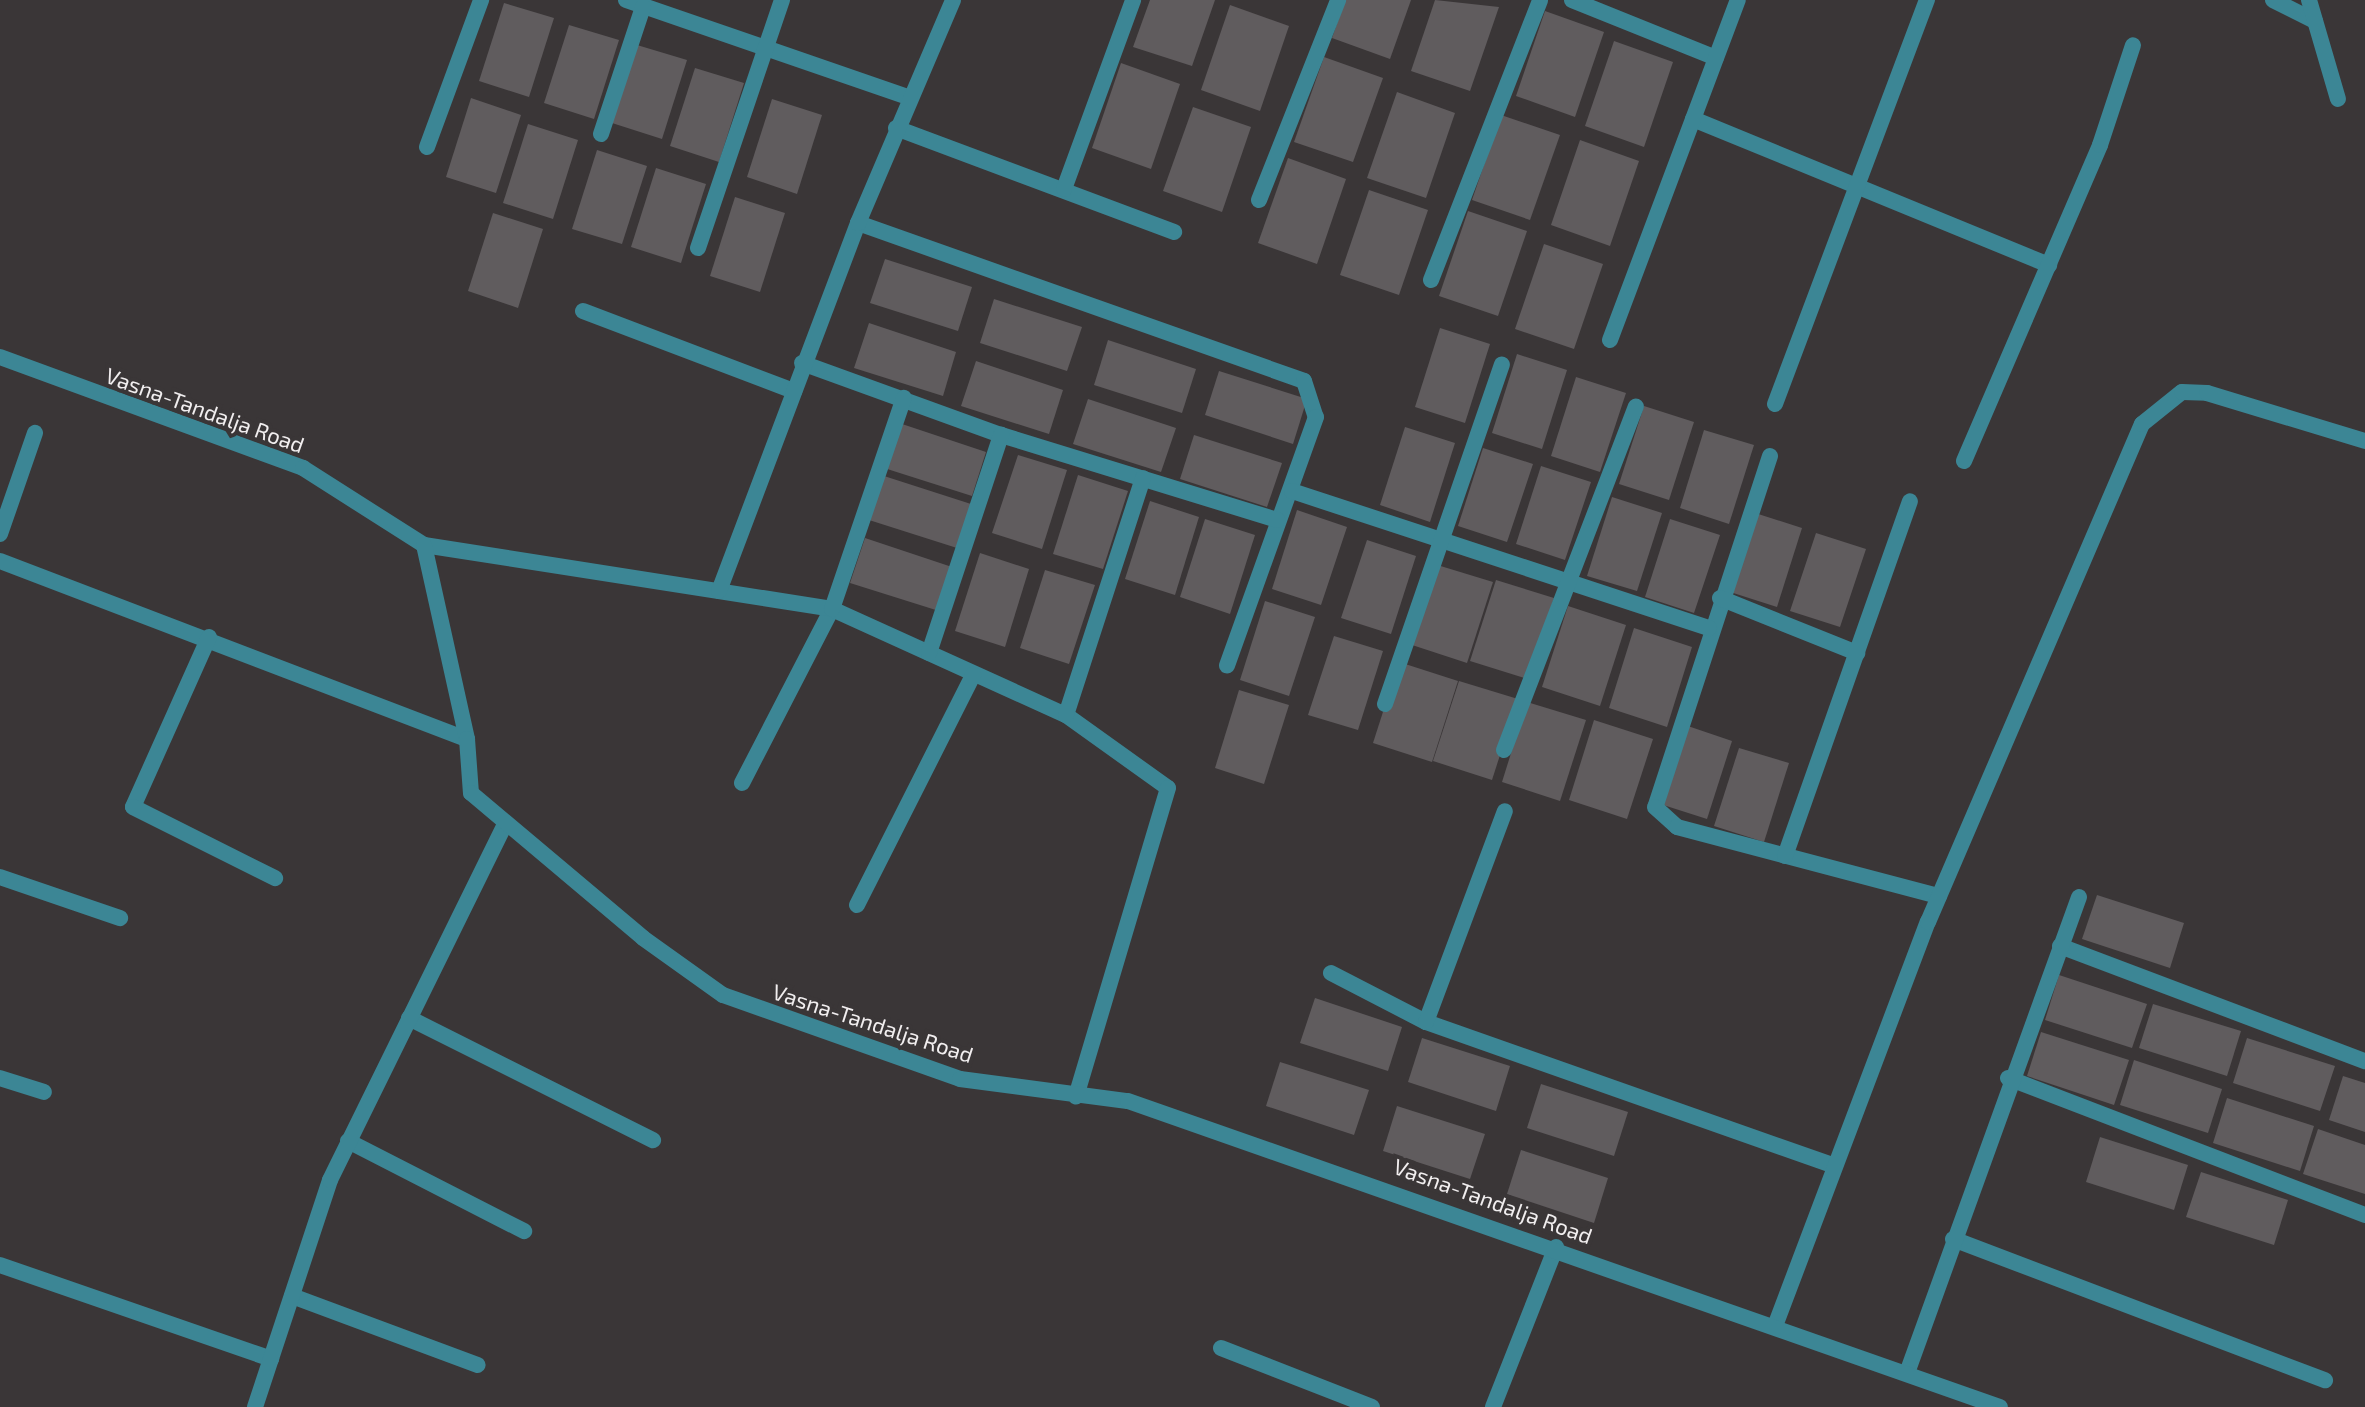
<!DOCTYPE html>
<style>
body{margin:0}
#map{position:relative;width:2365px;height:1407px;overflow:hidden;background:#3a3637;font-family:"Exo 2",sans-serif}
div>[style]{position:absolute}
.building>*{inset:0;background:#605c5e}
.service>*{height:16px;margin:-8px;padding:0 8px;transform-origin:8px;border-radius:8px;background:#3c8695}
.minor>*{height:16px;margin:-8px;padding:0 8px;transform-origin:8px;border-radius:8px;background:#3c8695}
.tertiary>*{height:16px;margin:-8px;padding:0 8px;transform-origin:8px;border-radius:8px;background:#3c8695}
span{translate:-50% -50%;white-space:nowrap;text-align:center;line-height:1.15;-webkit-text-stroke:8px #3a3637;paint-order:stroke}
.street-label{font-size:22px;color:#f1eeef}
</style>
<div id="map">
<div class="building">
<div style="clip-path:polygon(1150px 0,1215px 0,1192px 66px,1133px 47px)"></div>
<div style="clip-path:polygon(1345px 0,1411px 0,1390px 59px,1332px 38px)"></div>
<div style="clip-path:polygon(1435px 0,1499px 7px,1470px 91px,1411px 71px)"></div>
<div style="clip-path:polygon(504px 3px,554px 18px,529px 97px,479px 81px)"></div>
<div style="clip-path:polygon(1230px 5px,1289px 26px,1260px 111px,1201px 90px)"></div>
<div style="clip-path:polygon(1545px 11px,1604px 32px,1575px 117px,1516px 96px)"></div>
<div style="clip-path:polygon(569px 25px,619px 40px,594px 119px,544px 103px)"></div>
<div style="clip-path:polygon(1614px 41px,1673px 62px,1644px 147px,1585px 126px)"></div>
<div style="clip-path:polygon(637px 45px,687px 60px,662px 139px,612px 123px)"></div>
<div style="clip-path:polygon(1324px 57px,1383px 78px,1353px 162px,1294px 142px)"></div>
<div style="clip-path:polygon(1121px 63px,1180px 84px,1151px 169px,1092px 148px)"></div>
<div style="clip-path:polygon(695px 68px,744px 83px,719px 162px,670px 146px)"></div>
<div style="clip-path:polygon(1397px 92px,1455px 113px,1426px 198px,1367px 178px)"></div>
<div style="clip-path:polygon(471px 98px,521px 115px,496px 193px,446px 177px)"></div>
<div style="clip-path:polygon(772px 99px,822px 115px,797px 194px,747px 177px)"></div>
<div style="clip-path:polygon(1193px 107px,1251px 127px,1222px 212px,1163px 191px)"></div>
<div style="clip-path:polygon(1501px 115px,1560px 135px,1530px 220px,1472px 200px)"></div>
<div style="clip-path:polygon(528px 124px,578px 140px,553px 219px,503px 203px)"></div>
<div style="clip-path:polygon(1580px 140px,1639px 161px,1610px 246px,1551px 225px)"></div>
<div style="clip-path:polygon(597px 150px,647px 166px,622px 244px,572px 229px)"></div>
<div style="clip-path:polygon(1288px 158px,1346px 179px,1317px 264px,1258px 243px)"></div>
<div style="clip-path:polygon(656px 168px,706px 184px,681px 263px,631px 247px)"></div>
<div style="clip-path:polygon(1369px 190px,1428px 210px,1399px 295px,1340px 275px)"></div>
<div style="clip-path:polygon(735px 197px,785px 213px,760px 292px,710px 276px)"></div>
<div style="clip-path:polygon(1468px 211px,1527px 231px,1498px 316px,1439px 296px)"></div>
<div style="clip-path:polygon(493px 213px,543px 229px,518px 308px,468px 291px)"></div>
<div style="clip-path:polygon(1544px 244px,1603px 264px,1574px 349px,1515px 329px)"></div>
<div style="clip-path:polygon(885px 259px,972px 287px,958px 331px,870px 303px)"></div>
<div style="clip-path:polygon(994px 299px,1082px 327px,1067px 371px,980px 343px)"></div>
<div style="clip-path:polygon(869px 323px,956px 352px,943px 396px,854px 368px)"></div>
<div style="clip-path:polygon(1440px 328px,1490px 344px,1465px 423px,1415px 407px)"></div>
<div style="clip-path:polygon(1108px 340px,1196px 369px,1182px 413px,1094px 385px)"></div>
<div style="clip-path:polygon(1517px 354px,1567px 370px,1542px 449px,1492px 433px)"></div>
<div style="clip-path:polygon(976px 361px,1063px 390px,1049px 434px,961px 406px)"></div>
<div style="clip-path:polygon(1219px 371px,1307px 399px,1293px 444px,1205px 415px)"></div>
<div style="clip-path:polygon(1576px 377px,1626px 393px,1600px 472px,1551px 456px)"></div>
<div style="clip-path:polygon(1088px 399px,1176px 428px,1161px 472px,1073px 444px)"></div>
<div style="clip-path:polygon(1644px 406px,1694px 422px,1669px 500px,1619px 484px)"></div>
<div style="clip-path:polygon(899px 423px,986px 452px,972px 496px,884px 468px)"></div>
<div style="clip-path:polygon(1405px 427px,1455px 443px,1430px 522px,1380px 505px)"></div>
<div style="clip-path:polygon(1704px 430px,1754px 445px,1729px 524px,1680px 508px)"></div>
<div style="clip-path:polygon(1194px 435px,1282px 463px,1267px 507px,1180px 479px)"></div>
<div style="clip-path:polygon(1483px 448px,1533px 464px,1507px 542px,1458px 526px)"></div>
<div style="clip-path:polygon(1018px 455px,1067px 470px,1042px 549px,992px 533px)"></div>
<div style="clip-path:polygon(1541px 466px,1591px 482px,1565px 560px,1516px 544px)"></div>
<div style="clip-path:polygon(1078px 475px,1128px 491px,1103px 569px,1053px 554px)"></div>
<div style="clip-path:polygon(884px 476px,971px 504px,957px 548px,869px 520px)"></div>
<div style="clip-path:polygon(1612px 497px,1662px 513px,1637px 591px,1587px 576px)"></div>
<div style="clip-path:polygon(1150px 501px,1199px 517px,1175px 595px,1125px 579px)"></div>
<div style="clip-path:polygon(1297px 510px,1347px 527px,1321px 605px,1272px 589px)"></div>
<div style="clip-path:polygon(1752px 512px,1802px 528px,1777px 607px,1727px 591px)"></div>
<div style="clip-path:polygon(1205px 519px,1255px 535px,1230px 614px,1180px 597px)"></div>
<div style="clip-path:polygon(1670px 519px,1720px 535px,1694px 613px,1645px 597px)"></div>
<div style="clip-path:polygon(1816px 533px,1866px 549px,1840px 627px,1790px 611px)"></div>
<div style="clip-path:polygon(865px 538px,952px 567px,939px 611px,850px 583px)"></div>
<div style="clip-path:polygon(1367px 540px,1416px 556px,1391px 634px,1341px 618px)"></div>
<div style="clip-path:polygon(980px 553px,1029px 569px,1005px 647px,955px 631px)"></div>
<div style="clip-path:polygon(1434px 564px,1493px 582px,1467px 663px,1409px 644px)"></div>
<div style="clip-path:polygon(1045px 570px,1095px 585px,1069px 664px,1020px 648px)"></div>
<div style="clip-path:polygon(1496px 580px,1554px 598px,1528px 679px,1470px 661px)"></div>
<div style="clip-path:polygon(1265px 601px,1315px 617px,1289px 696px,1240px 680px)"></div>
<div style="clip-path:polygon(1568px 606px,1626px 625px,1600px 706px,1542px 687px)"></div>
<div style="clip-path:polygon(1634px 628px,1692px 647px,1667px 727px,1609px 708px)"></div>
<div style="clip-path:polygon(1334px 636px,1383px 651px,1358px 730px,1308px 715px)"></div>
<div style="clip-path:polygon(1399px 662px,1458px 681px,1432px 762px,1373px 743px)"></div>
<div style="clip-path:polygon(1459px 681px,1518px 699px,1492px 780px,1433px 761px)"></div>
<div style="clip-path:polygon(1239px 690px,1289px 705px,1264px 784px,1215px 768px)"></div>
<div style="clip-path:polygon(1527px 702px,1586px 720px,1560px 801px,1502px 782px)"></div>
<div style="clip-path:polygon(1594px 720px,1653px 739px,1627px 819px,1569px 800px)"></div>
<div style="clip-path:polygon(1682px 724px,1732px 741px,1707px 819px,1657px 803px)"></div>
<div style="clip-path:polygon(1739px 748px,1789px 763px,1764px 842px,1714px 826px)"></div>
<div style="clip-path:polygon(2097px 895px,2184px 923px,2170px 968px,2082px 939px)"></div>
<div style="clip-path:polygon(2059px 975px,2147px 1004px,2132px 1048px,2045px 1020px)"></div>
<div style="clip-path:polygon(1315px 998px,1402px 1027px,1388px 1071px,1300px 1043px)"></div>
<div style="clip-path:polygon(2153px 1004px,2241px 1031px,2227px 1076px,2139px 1048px)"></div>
<div style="clip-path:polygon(2041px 1032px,2129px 1060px,2114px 1105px,2027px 1076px)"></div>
<div style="clip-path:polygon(1422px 1038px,1510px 1066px,1496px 1111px,1408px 1082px)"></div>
<div style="clip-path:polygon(2247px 1038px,2335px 1066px,2320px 1111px,2233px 1083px)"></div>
<div style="clip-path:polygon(2134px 1060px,2222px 1089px,2208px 1133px,2120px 1105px)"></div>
<div style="clip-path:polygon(1280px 1062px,1369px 1090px,1354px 1135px,1266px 1106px)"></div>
<div style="clip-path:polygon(2343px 1076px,2365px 1083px,2365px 1132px,2329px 1120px)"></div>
<div style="clip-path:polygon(1541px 1084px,1628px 1112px,1614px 1156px,1527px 1128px)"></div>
<div style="clip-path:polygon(2227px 1098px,2314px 1126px,2300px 1171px,2213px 1143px)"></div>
<div style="clip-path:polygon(1397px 1106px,1485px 1134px,1470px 1179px,1383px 1151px)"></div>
<div style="clip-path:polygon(2318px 1129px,2365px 1145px,2365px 1194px,2303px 1174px)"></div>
<div style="clip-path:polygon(2100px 1137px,2188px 1165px,2174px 1210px,2086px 1182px)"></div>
<div style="clip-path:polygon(1521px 1150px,1608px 1178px,1594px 1223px,1507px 1194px)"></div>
<div style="clip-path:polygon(2201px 1172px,2288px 1200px,2274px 1245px,2186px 1217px)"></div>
</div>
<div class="service">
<div style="left:626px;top:0;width:298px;rotate:19deg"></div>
<div style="left:601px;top:134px;width:134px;rotate:-71.7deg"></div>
<div style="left:427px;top:147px;width:157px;rotate:-69.8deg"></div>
<div style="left:698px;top:248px;width:262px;rotate:-71.3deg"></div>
<div style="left:0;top:534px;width:107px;rotate:-70.9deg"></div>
<div style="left:742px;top:783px;width:196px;rotate:-62.7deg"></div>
</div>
<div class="minor">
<div style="left:1572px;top:0;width:155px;rotate:21.9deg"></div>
<div style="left:2273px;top:0;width:47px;rotate:26.6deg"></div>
<div style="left:2309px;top:0;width:103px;rotate:73.7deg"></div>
<div style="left:1693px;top:119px;width:385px;rotate:22.3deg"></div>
<div style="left:896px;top:128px;width:297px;rotate:20.5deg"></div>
<div style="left:1064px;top:189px;width:201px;rotate:-69.9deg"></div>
<div style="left:1259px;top:200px;width:215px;rotate:-68.4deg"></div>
<div style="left:858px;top:223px;width:473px;rotate:19.5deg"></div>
<div style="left:1304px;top:381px;width:38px;rotate:72deg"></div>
<div style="left:1316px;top:417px;width:264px;rotate:109.7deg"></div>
<div style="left:1431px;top:280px;width:300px;rotate:-68.7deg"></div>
<div style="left:583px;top:311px;width:226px;rotate:20.8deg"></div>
<div style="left:1610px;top:340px;width:363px;rotate:-69.4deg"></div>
<div style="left:802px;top:363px;width:212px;rotate:19.9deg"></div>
<div style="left:1001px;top:435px;width:289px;rotate:17.1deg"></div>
<div style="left:1775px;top:404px;width:432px;rotate:-69.4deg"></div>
<div style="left:1770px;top:456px;width:369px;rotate:108.1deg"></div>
<div style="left:1655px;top:807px;width:30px;rotate:42deg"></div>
<div style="left:1677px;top:827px;width:271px;rotate:14.8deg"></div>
<div style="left:1964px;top:461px;width:344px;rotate:-66.7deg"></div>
<div style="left:2100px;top:145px;width:105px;rotate:-71.7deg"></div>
<div style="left:1292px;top:491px;width:439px;rotate:18.2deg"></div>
<div style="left:424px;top:545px;width:413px;rotate:8.9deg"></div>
<div style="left:832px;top:609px;width:257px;rotate:24.4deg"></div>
<div style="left:1066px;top:715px;width:125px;rotate:35.6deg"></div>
<div style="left:1168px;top:788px;width:322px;rotate:106.6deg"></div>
<div style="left:0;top:561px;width:500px;rotate:20.9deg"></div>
<div style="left:719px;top:591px;width:393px;rotate:-69.3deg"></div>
<div style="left:858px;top:223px;width:242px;rotate:-66.9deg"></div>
<div style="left:1720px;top:598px;width:148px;rotate:21.9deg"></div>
<div style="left:832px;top:609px;width:223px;rotate:-71.2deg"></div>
<div style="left:209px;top:637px;width:186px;rotate:114.1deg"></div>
<div style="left:133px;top:807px;width:159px;rotate:26.6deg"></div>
<div style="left:929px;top:653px;width:230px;rotate:-71.7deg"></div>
<div style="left:1385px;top:704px;width:359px;rotate:-71deg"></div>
<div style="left:1066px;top:715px;width:249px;rotate:-72deg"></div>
<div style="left:1504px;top:750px;width:368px;rotate:-69deg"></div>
<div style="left:1785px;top:856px;width:376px;rotate:-70.6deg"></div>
<div style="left:0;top:877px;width:127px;rotate:18.9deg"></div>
<div style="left:857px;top:905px;width:258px;rotate:-63.2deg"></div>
<div style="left:2060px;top:946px;width:326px;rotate:20.7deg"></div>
<div style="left:1331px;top:973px;width:107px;rotate:27.3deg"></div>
<div style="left:1426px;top:1022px;width:431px;rotate:19.4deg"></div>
<div style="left:409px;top:1018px;width:273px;rotate:26.6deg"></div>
<div style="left:1426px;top:1022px;width:225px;rotate:-69.5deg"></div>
<div style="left:0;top:1078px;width:46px;rotate:17.7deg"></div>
<div style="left:2008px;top:1078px;width:382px;rotate:21deg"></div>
<div style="left:348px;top:1141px;width:198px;rotate:27.1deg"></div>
<div style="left:1953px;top:1239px;width:398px;rotate:20.8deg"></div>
<div style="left:0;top:1265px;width:287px;rotate:19.1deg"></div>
<div style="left:292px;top:1296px;width:198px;rotate:20.4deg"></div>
<div style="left:1775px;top:1326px;width:432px;rotate:-69.3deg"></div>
<div style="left:1928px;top:922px;width:542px;rotate:-66.75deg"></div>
<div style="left:2142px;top:424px;width:51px;rotate:-38.7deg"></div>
<div style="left:2182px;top:392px;width:25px;rotate:2deg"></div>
<div style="left:2207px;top:393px;width:165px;rotate:16.9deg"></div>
<div style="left:1221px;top:1348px;width:162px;rotate:21.3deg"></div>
<div style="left:1907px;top:1373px;width:506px;rotate:-70.13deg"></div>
<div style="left:255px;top:1407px;width:239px;rotate:-71.7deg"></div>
<div style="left:330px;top:1180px;width:398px;rotate:-63.8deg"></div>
<div style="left:1493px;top:1407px;width:172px;rotate:-68.5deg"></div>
</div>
<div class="tertiary">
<div style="left:0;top:357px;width:323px;rotate:20.1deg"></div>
<div style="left:303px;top:468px;width:143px;rotate:32.5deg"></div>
<div style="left:424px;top:545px;width:199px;rotate:77.5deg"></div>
<div style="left:467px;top:739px;width:54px;rotate:85.8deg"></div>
<div style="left:471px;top:793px;width:225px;rotate:40.1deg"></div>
<div style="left:643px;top:938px;width:98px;rotate:35.5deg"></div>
<div style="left:723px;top:995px;width:251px;rotate:19.5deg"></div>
<div style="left:960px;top:1079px;width:169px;rotate:7.5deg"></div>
<div style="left:1128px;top:1101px;width:924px;rotate:19.34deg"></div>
</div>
<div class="street-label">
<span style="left:205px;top:410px;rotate:20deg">Vasna-Tandalja Road</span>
<span style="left:873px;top:1023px;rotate:18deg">Vasna-Tandalja Road</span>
<span style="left:1493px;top:1201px;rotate:20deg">Vasna-Tandalja Road</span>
</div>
</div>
